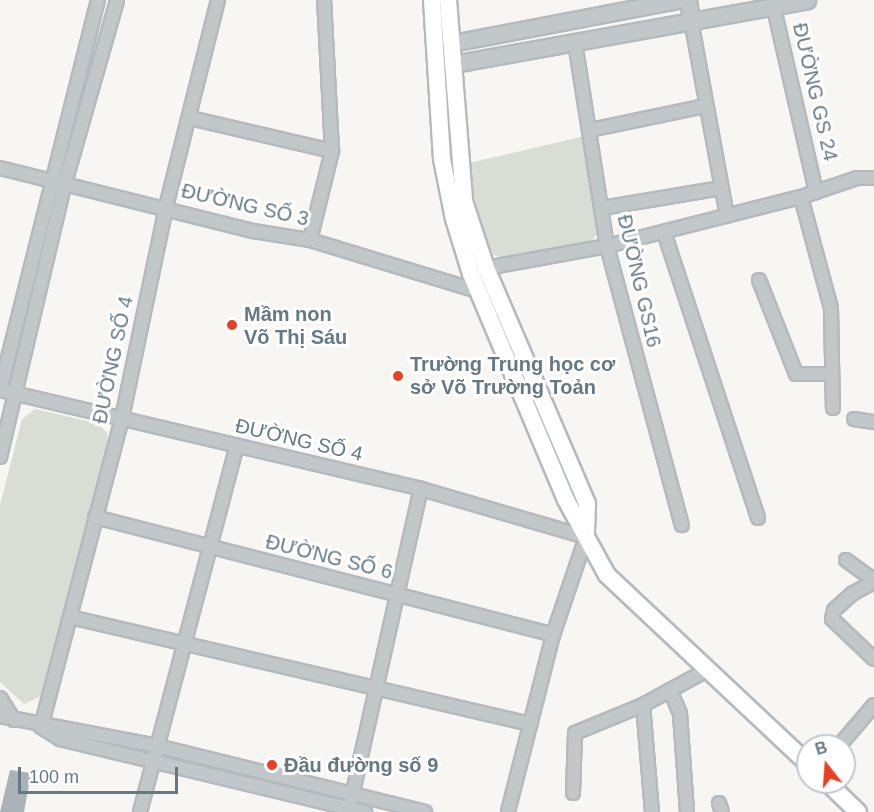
<!DOCTYPE html>
<meta charset="utf-8">
<style>
body{margin:0}
#map{position:relative;width:874px;height:812px;overflow:hidden;background:#f7f6f3;font-family:Arial,sans-serif}
div>[style]{position:absolute}
.green>*{inset:0;background:#d8ded4}
.building>*{inset:0;background:#a8b2b7}
.roads{filter:drop-shadow(2px 0 #b4babe) drop-shadow(-2px 0 #b4babe) drop-shadow(0 2px #b4babe) drop-shadow(0 -2px #b4babe)}
.minor>*{height:12px;margin:-6px;padding:0 6px;transform-origin:6px;border-radius:6px;background:#c2c7c9}
.tertiary>*{height:15px;margin:-7.5px;padding:0 7.5px;transform-origin:7.5px;border-radius:7.5px;background:#c2c7c9}
.secondary>*{height:16px;margin:-8px;padding:0 8px;transform-origin:8px;border-radius:8px;background:#fff}
.dots>*{width:16px;height:16px;translate:-50% -50%;box-sizing:border-box;border:3px solid #fff;border-radius:50%}
span{translate:-50% -50%;white-space:nowrap;text-align:center;line-height:1.15;-webkit-text-stroke:6px #fff;paint-order:stroke}
.street-label{font-size:20px;color:#657985}
.poi-label{font-size:20px;color:#657985;font-weight:700}
.left{translate:0 -50%;text-align:left}
.north{position:absolute;left:796px;top:734px;width:60px;height:60px;box-sizing:border-box;background:#fff;border:2px solid #c1c9ce;border-radius:50%;rotate:343deg;font-size:16px;font-weight:700;line-height:24px;text-align:center;color:#657985}
.north::after{content:'';display:block;margin:auto;width:21px;height:27px;background:#e84022;clip-path:polygon(50% 0,100% 100%,50% 72%,0 100%)}
.scale{position:absolute;left:18px;top:767px;width:160px;height:27px;box-sizing:border-box;border:3px solid #657985;border-top:0;padding-left:8px;font-size:18px;line-height:21px;white-space:nowrap;color:#657985;-webkit-text-stroke:4px #fff;paint-order:stroke}
</style>
<div id="map">
<div class="green">
<div style="clip-path:polygon(585px 136px,601px 229px,588px 246px,509px 260px,490px 254px,465px 164px)"></div>
<div style="clip-path:polygon(35px 409px,96px 423px,107px 432px,108px 441px,41px 696px,24px 704px,0 682px,0 505px,22px 419px)"></div>
</div>
<div class="building">
<div style="clip-path:polygon(10px 770px,31px 773px,24px 812px,0 812px)"></div>
</div>
<div class="roads">
<div class="minor">
<div style="left:773px;top:4px;width:193px;rotate:77.1deg"></div>
<div style="left:691px;top:20px;width:199px;rotate:79.6deg"></div>
<div style="left:575px;top:42px;width:206px;rotate:81.1deg"></div>
<div style="left:607px;top:246px;width:289px;rotate:75deg"></div>
<div style="left:190px;top:118px;width:146px;rotate:13.1deg"></div>
<div style="left:590px;top:130px;width:117px;rotate:-11.8deg"></div>
<div style="left:0;top:168px;width:261px;rotate:14deg"></div>
<div style="left:253px;top:231px;width:58px;rotate:9deg"></div>
<div style="left:310px;top:240px;width:176px;rotate:16.9deg"></div>
<div style="left:801px;top:197px;width:115px;rotate:74.9deg"></div>
<div style="left:831px;top:308px;width:100px;rotate:88.9deg"></div>
<div style="left:602px;top:208px;width:121px;rotate:-9.5deg"></div>
<div style="left:664px;top:232px;width:301px;rotate:71.8deg"></div>
<div style="left:310px;top:240px;width:92px;rotate:-76.1deg"></div>
<div style="left:332px;top:151px;width:151px;rotate:-93deg"></div>
<div style="left:486px;top:268px;width:123px;rotate:-10.3deg"></div>
<div style="left:607px;top:246px;width:200px;rotate:-14.2deg"></div>
<div style="left:801px;top:197px;width:59px;rotate:-18.7deg"></div>
<div style="left:857px;top:178px;width:17px"></div>
<div style="left:759px;top:280px;width:101px;rotate:68.5deg"></div>
<div style="left:796px;top:374px;width:36px"></div>
<div style="left:0;top:390px;width:432px;rotate:13.2deg"></div>
<div style="left:421px;top:489px;width:172px;rotate:16.2deg"></div>
<div style="left:586px;top:537px;width:103px;rotate:108.6deg"></div>
<div style="left:553px;top:635px;width:183px;rotate:104.3deg"></div>
<div style="left:0;top:390px;width:402px;rotate:-75.9deg"></div>
<div style="left:854px;top:419px;width:20px;rotate:9deg"></div>
<div style="left:0;top:457px;width:282px;rotate:-76.7deg"></div>
<div style="left:65px;top:183px;width:190px;rotate:-74.1deg"></div>
<div style="left:95px;top:517px;width:473px;rotate:14.4deg"></div>
<div style="left:846px;top:560px;width:34px;rotate:36deg"></div>
<div style="left:874px;top:582px;width:24px;rotate:152deg"></div>
<div style="left:853px;top:593px;width:25px;rotate:138deg"></div>
<div style="left:834px;top:610px;width:9px;rotate:103deg"></div>
<div style="left:832px;top:619px;width:58px;rotate:43.6deg"></div>
<div style="left:70px;top:617px;width:473px;rotate:13.1deg"></div>
<div style="left:670px;top:690px;width:26px;rotate:67deg"></div>
<div style="left:680px;top:714px;width:98px;rotate:85.9deg"></div>
<div style="left:0;top:698px;width:26px;rotate:58deg"></div>
<div style="left:0;top:716px;width:160px;rotate:10.8deg"></div>
<div style="left:157px;top:746px;width:276px;rotate:13.8deg"></div>
<div style="left:41px;top:727px;width:319px;rotate:-75.3deg"></div>
<div style="left:122px;top:418px;width:216px;rotate:-78.2deg"></div>
<div style="left:166px;top:207px;width:213px;rotate:-75.9deg"></div>
<div style="left:41px;top:727px;width:22px;rotate:32deg"></div>
<div style="left:60px;top:739px;width:314px;rotate:13.5deg"></div>
<div style="left:839px;top:746px;width:54px;rotate:-49.5deg"></div>
<div style="left:573px;top:793px;width:60px;rotate:-88.1deg"></div>
<div style="left:575px;top:733px;width:74px;rotate:-22.4deg"></div>
<div style="left:351px;top:801px;width:320px;rotate:-77.4deg"></div>
<div style="left:719px;top:803px;width:9px;rotate:72deg"></div>
<div style="left:140px;top:812px;width:379px;rotate:-75.2deg"></div>
<div style="left:652px;top:812px;width:107px;rotate:-94.8deg"></div>
<div style="left:643px;top:705px;width:75px;rotate:-28.6deg"></div>
</div>
<div class="tertiary">
<div style="left:688px;top:0;width:20px;rotate:81deg"></div>
<div style="left:452px;top:43px;width:229px;rotate:-10.8deg"></div>
<div style="left:453px;top:64px;width:360px;rotate:-10.2deg"></div>
</div>
<div class="secondary">
<div style="left:432px;top:0;width:159px;rotate:86.4deg"></div>
<div style="left:442px;top:159px;width:61px;rotate:78.7deg"></div>
<div style="left:454px;top:219px;width:58px;rotate:72.8deg"></div>
<div style="left:471px;top:274px;width:245px;rotate:67.2deg"></div>
<div style="left:566px;top:500px;width:85px;rotate:61.3deg"></div>
<div style="left:607px;top:575px;width:276px;rotate:43.2deg"></div>
<div style="left:448px;top:0;width:202px;rotate:85.4deg"></div>
<div style="left:464px;top:201px;width:71px;rotate:71.8deg"></div>
<div style="left:486px;top:268px;width:257px;rotate:66.8deg"></div>
<div style="left:587px;top:504px;width:32px;rotate:92deg"></div>
<div style="left:827px;top:782px;width:43px;rotate:44.1deg"></div>
</div>
</div>
<div class="dots">
<div style="left:232px;top:325px;background:#e84022"></div>
<div style="left:398px;top:376px;background:#e84022"></div>
<div style="left:272px;top:765px;background:#e84022"></div>
</div>
<div class="street-label">
<span style="left:815px;top:92px;rotate:77deg">ĐƯỜNG GS 24</span>
<span style="left:245px;top:205px;rotate:13deg">ĐƯỜNG SỐ 3</span>
<span style="left:639px;top:281px;rotate:77deg">ĐƯỜNG GS16</span>
<span style="left:113px;top:360px;rotate:-78deg">ĐƯỜNG SỐ 4</span>
<span style="left:299px;top:440px;rotate:13deg">ĐƯỜNG SỐ 4</span>
<span style="left:329px;top:557px;rotate:14deg">ĐƯỜNG SỐ 6</span>
</div>
<div class="poi-label">
<span class="left" style="left:244px;top:326px">Mầm non<br>Võ Thị Sáu</span>
<span class="left" style="left:410px;top:376px">Trường Trung học cơ<br>sở Võ Trường Toản</span>
<span class="left" style="left:284px;top:765px">Đầu đường số 9</span>
</div>
<div class="north">B</div>
<div class="scale">100 m</div>
</div>
